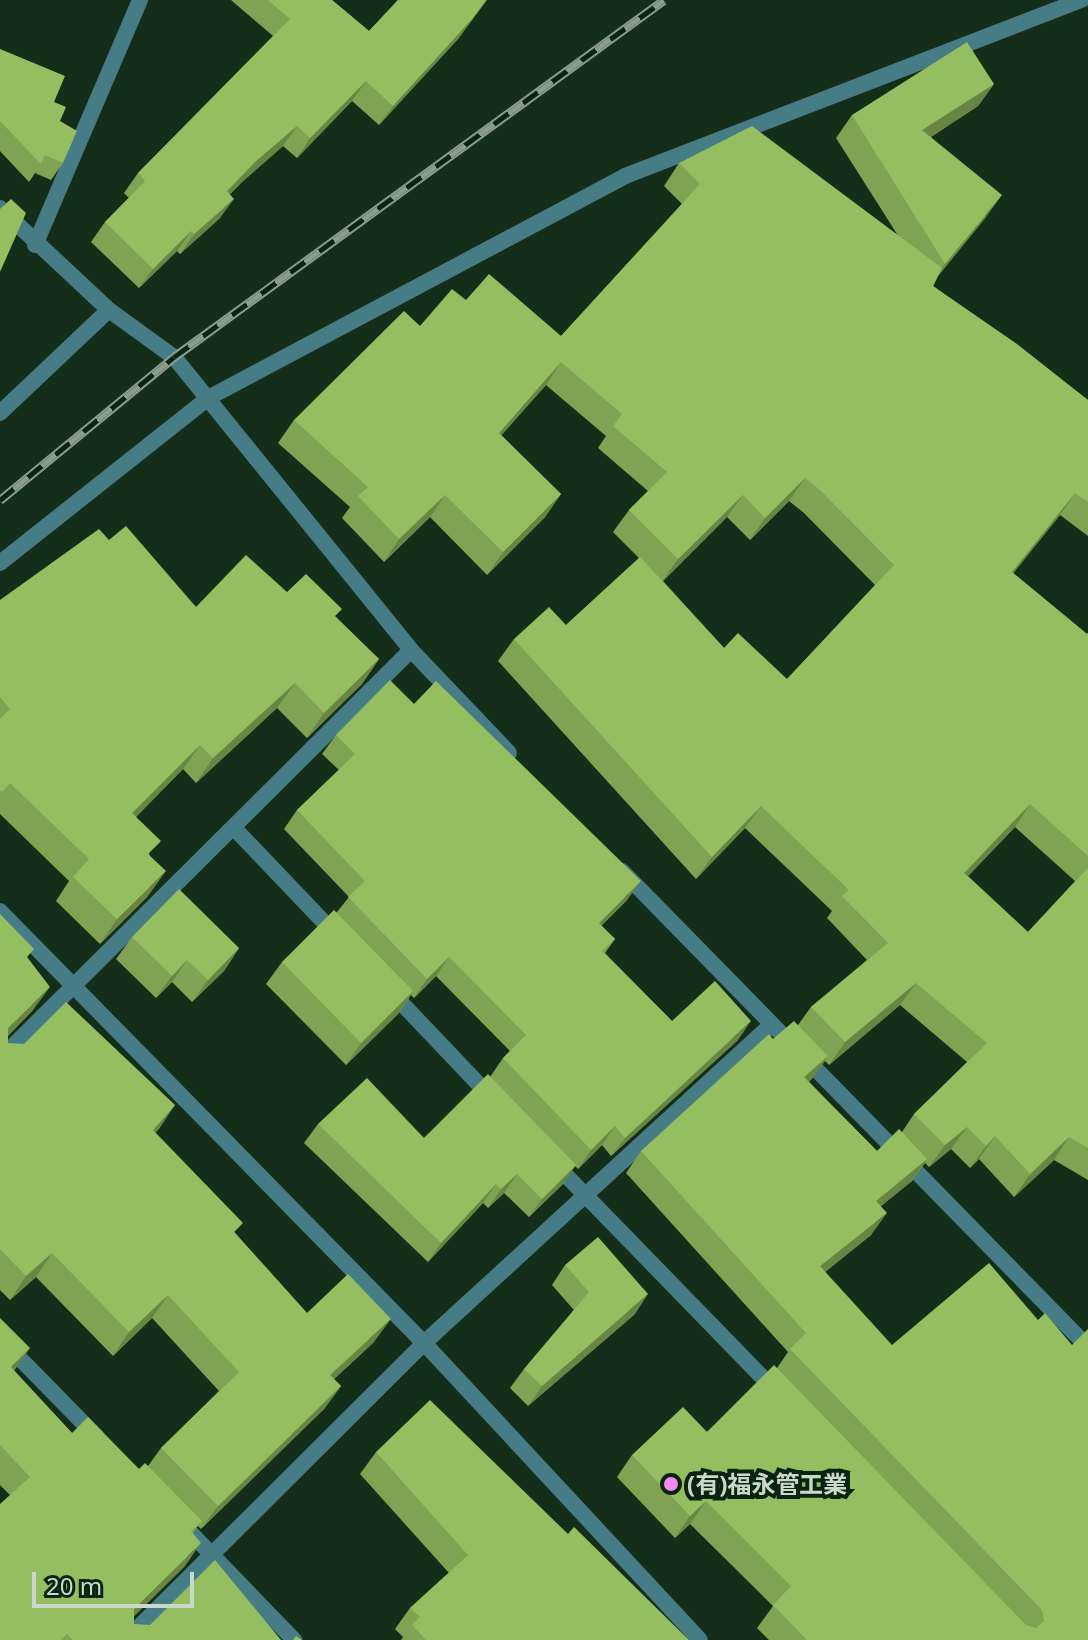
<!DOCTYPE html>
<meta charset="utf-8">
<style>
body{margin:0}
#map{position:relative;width:1088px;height:1640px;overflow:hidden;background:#142e19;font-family:"Noto Sans","Noto Sans JP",sans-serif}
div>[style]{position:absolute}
.minor>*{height:16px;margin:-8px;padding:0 8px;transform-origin:8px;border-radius:8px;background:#467c85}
.rail>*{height:9px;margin-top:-4.5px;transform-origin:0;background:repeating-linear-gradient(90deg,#0a2410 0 18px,#8a9d8d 0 36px);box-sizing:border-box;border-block:2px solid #8a9d8d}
.wall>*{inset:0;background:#7fa353}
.shaded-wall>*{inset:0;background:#688543}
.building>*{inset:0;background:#94be60}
.dots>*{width:22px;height:22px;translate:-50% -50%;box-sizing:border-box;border:4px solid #0a2410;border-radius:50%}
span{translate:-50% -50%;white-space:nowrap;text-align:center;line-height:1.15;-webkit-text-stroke:8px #0a2410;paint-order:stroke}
.poi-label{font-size:24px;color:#c9d8cb;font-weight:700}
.left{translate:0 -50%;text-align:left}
.scale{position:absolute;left:32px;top:1572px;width:162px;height:36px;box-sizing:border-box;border:4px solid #c9d8cb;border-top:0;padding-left:10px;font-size:24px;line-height:28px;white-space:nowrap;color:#c9d8cb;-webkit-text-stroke:6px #0a2410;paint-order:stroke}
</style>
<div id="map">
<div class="minor">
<div style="left:0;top:208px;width:149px;rotate:43.1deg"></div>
<div style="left:109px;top:310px;width:80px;rotate:35.9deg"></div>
<div style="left:174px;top:357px;width:377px;rotate:51deg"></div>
<div style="left:411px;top:650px;width:142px;rotate:46.4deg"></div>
<div style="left:35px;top:245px;width:267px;rotate:-66.8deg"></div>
<div style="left:0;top:413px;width:150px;rotate:-43.4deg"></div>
<div style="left:0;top:563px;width:265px;rotate:-38.4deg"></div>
<div style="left:208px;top:398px;width:472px;rotate:-28deg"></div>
<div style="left:625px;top:176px;width:490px;rotate:-21.1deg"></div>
<div style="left:234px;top:828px;width:151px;rotate:46.3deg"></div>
<div style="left:622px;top:871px;width:666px;rotate:45.61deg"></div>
<div style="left:0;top:911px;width:605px;rotate:45.54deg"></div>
<div style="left:424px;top:1343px;width:405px;rotate:47.1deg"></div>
<div style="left:390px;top:991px;width:149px;rotate:46.4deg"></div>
<div style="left:0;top:1059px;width:580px;rotate:-44.86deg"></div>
<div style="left:553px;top:1162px;width:321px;rotate:45.8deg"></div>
<div style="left:0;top:1338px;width:139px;rotate:45.6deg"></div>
<div style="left:186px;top:1528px;width:156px;rotate:46deg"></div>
<div style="left:126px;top:1640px;width:421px;rotate:-44.9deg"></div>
<div style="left:424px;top:1343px;width:469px;rotate:-42.5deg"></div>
</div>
<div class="rail">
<div style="left:0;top:500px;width:225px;rotate:-39.4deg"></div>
<div style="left:174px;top:357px;width:606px;rotate:-36.08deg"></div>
</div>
<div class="wall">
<div style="clip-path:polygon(231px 0,332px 0,369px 31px,398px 0,487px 0,458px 39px,379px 125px,352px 101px,297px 158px,283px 146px,242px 182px,230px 194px,220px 218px,180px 254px,177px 251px,139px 288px,91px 242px,105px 222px,129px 198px,124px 193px,138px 173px,273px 36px)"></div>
<div style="clip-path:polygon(0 49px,54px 102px,60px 121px,63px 163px,51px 180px,35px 173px,29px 182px,0 151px)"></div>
<div style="clip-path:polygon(evenodd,994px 84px,978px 106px,931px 137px,986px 217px,938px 276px,933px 286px,1088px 400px,1088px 536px,1060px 515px,1013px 573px,1087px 634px,1088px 633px,1088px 1180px,1054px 1160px,1014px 1197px,979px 1159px,970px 1168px,951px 1149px,929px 1167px,925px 1163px,912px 1181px,881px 1206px,871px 1235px,825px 1272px,1088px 1640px,769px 1640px,757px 1628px,773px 1606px,690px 1524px,675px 1538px,617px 1477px,632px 1455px,707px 1432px,777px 1368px,788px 1352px,626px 1173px,641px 1151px,773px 1039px,798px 1025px,811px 1007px,867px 960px,827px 918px,832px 911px,745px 828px,696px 879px,498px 661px,514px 639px,566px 625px,639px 558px,613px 532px,629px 510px,648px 491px,598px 448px,606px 436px,546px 385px,501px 435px,561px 494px,545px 517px,487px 575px,430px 517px,384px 562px,342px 518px,350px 507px,278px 443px,294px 420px,420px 326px,466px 300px,561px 336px,682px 204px,664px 186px,679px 163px,897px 234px,836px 138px,852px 115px,994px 84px,789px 501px,804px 513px,875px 585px,787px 679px,724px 648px,663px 581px,727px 517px,750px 540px,789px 501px,994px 84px,1015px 827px,1075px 881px,1028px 932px,968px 876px,1015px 827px,994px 84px,900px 1005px,967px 1062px,914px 1114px,902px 1132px,877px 1151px,809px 1082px,825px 1061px,829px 1065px,900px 1005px)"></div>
<div style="clip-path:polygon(109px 540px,196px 607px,287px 592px,336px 618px,379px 659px,362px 684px,307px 738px,277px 708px,196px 783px,183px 769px,136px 817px,150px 856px,148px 896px,100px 944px,56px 901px,69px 881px,0 814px,0 600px)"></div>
<div style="clip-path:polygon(414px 704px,627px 900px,601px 926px,615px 939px,605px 953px,672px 1021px,738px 1040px,611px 1156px,602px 1145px,578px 1169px,575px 1166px,563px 1184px,529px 1217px,504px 1193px,488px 1208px,483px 1203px,428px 1262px,304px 1143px,318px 1124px,424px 1138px,490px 1077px,503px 1058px,510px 1051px,436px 976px,414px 998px,411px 995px,398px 1014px,346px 1065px,266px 984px,282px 962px,337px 912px,349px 897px,284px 829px,297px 810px,339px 770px,322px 754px,336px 735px)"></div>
<div style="clip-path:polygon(0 914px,28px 958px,33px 1010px,8px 1036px,8px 1043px,175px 1105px,155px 1132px,236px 1234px,307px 1313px,374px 1342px,334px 1379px,341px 1386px,324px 1409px,201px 1529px,198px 1526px,193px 1533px,185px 1566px,134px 1616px,134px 1624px,281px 1640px,0 1640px,10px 1495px,0 1485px,0 1318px,14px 1371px,72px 1433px,139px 1469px,148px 1466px,161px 1448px,219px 1391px,152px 1318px,113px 1356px,36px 1277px,10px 1300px,0 1290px)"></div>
<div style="clip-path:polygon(132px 937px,239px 948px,224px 971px,192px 1002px,172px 982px,156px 998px,116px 959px)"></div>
<div style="clip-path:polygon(565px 1265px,635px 1314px,528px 1406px,510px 1388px,524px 1369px,574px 1310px,552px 1285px)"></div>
<div style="clip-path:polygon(376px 1452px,568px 1534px,689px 1640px,401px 1640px,403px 1637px,395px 1629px,410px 1608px,449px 1573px,360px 1474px)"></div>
</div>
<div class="shaded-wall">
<div style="clip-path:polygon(486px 0,458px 39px,379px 125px,393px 106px)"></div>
<div style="clip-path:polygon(366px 81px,352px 101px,297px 158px,310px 138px)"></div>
<div style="clip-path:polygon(994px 84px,978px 106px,907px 152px,922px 130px)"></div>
<div style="clip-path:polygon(297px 126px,283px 146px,242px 182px,213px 211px,227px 191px,255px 162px)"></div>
<div style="clip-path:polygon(1002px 195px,986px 217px,930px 286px,945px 264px)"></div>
<div style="clip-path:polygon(234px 199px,220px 218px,180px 254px,194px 234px)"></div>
<div style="clip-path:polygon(191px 231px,177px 251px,139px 288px,153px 269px)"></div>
<div style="clip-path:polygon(561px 362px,546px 385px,484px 455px,499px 433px)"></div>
<div style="clip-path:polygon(805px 478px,789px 501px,750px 540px,765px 518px)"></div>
<div style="clip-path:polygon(1075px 493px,1060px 515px,996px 595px,1012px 572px)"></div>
<div style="clip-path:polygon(561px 494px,545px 517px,487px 575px,503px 552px)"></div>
<div style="clip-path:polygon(445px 495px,430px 517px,384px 562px,399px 539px)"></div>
<div style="clip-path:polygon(743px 495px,727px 517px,662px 582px,678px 559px)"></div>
<div style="clip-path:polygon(379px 659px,362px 684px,307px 738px,324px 713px)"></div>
<div style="clip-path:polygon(295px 683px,277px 708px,196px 783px,213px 758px)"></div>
<div style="clip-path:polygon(200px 745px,183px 769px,115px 838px,132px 813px)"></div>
<div style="clip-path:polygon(1030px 804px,1015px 827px,949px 896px,964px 873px)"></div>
<div style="clip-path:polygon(761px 806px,745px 828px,696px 879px,712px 857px)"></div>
<div style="clip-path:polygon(166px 871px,148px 896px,100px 944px,117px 919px)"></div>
<div style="clip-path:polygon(641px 881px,627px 900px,585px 942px,599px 923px)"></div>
<div style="clip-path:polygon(239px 948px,224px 971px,192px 1002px,208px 980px)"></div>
<div style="clip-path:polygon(449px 957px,436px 976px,414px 998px,427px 979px)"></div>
<div style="clip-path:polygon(187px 960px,172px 982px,156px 998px,172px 976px)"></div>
<div style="clip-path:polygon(916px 983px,900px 1005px,829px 1065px,845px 1042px)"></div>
<div style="clip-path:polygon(50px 987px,33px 1010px,0 1044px,8px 1028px)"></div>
<div style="clip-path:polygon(413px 991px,398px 1014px,346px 1065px,361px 1043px)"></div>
<div style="clip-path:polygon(751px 1021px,738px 1040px,611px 1156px,625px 1138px)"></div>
<div style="clip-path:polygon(828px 1056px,812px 1079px,788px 1099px,804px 1077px)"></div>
<div style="clip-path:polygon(175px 1105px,159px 1129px,136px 1153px,153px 1130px)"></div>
<div style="clip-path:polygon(615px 1126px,602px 1145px,578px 1169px,591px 1150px)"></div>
<div style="clip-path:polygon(967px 1127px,951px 1149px,929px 1167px,945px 1145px)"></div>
<div style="clip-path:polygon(995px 1136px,979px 1159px,970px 1168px,986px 1146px)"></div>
<div style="clip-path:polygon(1069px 1137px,1054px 1160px,1014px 1197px,1030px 1174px)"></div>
<div style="clip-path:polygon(927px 1159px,912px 1181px,860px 1223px,876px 1201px)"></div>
<div style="clip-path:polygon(576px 1165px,563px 1184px,529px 1217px,542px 1199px)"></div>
<div style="clip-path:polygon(517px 1174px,504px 1193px,488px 1208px,501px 1189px)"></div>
<div style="clip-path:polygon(496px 1184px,483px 1203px,428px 1262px,441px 1243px)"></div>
<div style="clip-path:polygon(887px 1213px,871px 1235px,804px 1289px,820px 1266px)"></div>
<div style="clip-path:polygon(52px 1253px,36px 1277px,10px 1300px,26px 1276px)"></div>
<div style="clip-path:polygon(648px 1294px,635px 1314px,528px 1406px,542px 1386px)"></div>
<div style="clip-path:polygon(168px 1295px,152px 1318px,113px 1356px,129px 1332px)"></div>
<div style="clip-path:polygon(391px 1319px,374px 1342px,314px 1398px,330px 1375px)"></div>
<div style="clip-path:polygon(30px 1348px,14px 1371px,11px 1367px)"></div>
<div style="clip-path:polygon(341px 1386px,324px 1409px,201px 1529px,218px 1506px)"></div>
<div style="clip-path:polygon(706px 1501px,690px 1524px,675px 1538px,690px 1516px)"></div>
<div style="clip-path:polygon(201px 1543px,185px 1566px,118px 1632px,134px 1609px)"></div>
</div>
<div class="building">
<div style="clip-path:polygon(268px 0,332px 0,369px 31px,398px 0,486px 0,472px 19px,393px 106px,366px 81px,310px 138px,297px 126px,255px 162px,227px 191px,234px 199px,194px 234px,191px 231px,153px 269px,105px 222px,145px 181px,138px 173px,290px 19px)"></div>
<div style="clip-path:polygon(967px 42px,994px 84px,922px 130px,1002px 195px,945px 264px,852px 115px)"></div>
<div style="clip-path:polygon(0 49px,65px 76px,54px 102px,66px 107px,60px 121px,77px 131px,63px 163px,45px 155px,41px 164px,0 121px)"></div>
<div style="clip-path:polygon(752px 126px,942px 268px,933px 286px,1017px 344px,1088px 400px,1088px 502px,1075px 493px,1012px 572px,1087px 634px,1088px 633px,1088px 856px,1030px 804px,964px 873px,1028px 932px,1088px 868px,1088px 1148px,1069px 1137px,1030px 1174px,995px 1136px,986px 1146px,967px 1127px,945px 1145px,914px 1114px,987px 1043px,916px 983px,845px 1042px,811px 1007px,888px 943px,842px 896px,849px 890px,761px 806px,712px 857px,514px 639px,549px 607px,566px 625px,640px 557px,724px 648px,738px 633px,787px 679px,894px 565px,820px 490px,805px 478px,765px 518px,743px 495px,678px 559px,629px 510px,667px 472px,613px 426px,622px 414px,561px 362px,499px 433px,561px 494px,503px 552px,445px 495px,399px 539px,358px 496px,368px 487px,294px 420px,404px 311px,420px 326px,452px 289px,466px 300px,489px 274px,561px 336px,700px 184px,679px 163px)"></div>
<div style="clip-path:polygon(11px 199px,26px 213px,0 272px,0 209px)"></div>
<div style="clip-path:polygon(126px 526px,196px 607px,246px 555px,287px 592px,306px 574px,342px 609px,335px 616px,379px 659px,324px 713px,295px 683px,213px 758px,200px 745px,132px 813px,161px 841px,148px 854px,166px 871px,117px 919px,73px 877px,89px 859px,10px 783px,2px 792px,0 790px,0 719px,10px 709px,0 697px,0 600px,99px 529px,109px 540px)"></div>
<div style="clip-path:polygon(390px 680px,414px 704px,436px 681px,641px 881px,599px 923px,615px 939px,602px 951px,672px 1021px,715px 981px,751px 1021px,625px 1138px,615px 1126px,591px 1150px,503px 1058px,526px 1035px,449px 957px,427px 979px,348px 897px,365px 881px,297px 810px,355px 754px,336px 735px)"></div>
<div style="clip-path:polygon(179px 889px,239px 948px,208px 980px,187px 960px,172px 976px,132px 937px)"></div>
<div style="clip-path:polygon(334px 910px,413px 991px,361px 1043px,282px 962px)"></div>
<div style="clip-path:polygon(0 914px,34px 949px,27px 957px,50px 987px,8px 1028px,8px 1043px,24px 1044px,66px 1002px,175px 1105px,153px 1130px,243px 1223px,234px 1232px,307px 1313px,348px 1274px,391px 1319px,330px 1375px,341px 1386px,218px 1506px,161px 1448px,239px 1372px,168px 1295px,129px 1332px,52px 1253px,26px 1276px,0 1249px)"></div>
<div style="clip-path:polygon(794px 1021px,828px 1056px,804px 1077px,877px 1151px,899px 1129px,927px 1159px,876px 1201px,887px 1213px,820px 1266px,892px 1345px,989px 1263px,1038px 1320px,1045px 1313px,1072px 1345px,1088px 1329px,1088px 1640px,807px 1640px,773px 1605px,791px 1586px,706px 1501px,690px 1516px,632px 1455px,683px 1407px,707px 1432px,774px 1365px,1026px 1625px,1036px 1628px,1044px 1621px,1042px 1610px,790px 1349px,806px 1333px,641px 1151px,769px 1034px,773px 1039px)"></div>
<div style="clip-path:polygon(488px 1074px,576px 1165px,542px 1199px,517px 1174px,501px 1189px,496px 1184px,441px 1243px,318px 1124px,367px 1078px,424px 1138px)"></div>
<div style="clip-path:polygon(598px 1237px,648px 1294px,542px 1386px,524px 1369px,589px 1292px,565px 1265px)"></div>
<div style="clip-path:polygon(0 1318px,30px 1348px,11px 1367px,72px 1433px,88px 1417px,139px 1469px,145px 1463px,202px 1521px,191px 1531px,201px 1543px,134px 1609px,134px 1624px,150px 1625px,215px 1560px,281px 1640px,73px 1640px,67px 1634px,61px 1640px,0 1640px,0 1504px,30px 1477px,0 1445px)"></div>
<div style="clip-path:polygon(430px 1400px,568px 1534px,574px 1527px,689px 1640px,426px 1640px,412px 1625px,420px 1617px,410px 1608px,468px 1555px,376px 1452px)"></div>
<div style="clip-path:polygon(296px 1636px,302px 1640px,293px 1640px)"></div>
</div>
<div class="dots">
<div style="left:671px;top:1484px;background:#f489ef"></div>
</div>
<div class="poi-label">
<span class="left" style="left:687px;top:1484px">(有)福永管工業</span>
</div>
<div class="scale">20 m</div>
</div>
